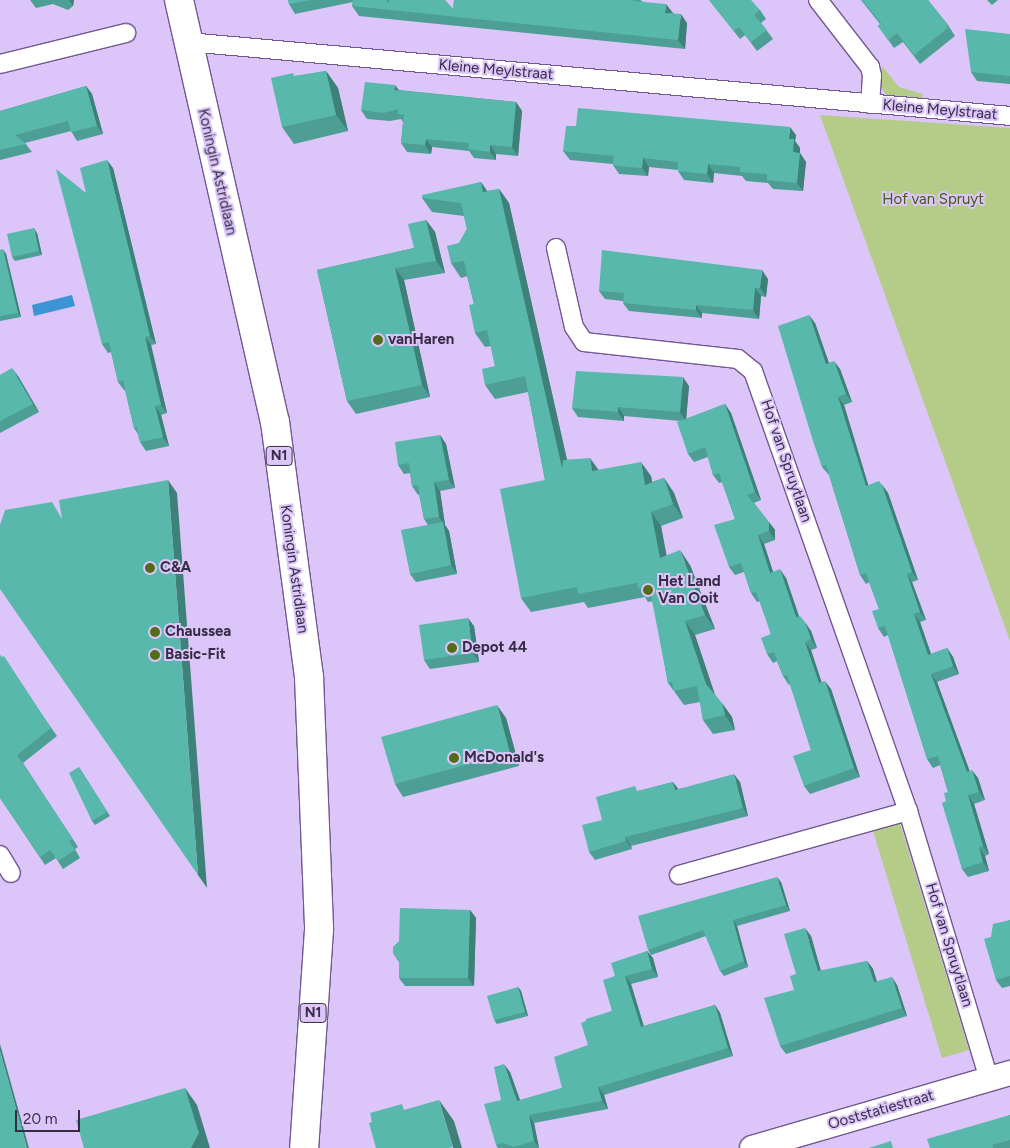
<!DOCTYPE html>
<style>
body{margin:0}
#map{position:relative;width:1010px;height:1148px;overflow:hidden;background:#dbc5f9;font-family:Figtree,sans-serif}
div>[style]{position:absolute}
.green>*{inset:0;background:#b5cc89}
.water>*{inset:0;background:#3d94d4}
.roads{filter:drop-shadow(1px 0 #715891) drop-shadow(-1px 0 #715891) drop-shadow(0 1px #715891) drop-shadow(0 -1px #715891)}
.street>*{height:18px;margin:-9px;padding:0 9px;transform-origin:9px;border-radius:9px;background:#fff}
.secondary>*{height:24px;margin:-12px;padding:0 12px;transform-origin:12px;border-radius:12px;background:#fff}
.primary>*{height:28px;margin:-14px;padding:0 14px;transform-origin:14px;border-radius:14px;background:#fff}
.wall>*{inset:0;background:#4d9e94}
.shaded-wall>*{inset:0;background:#3e8178}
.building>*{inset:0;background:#59b8ac}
.dots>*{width:14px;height:14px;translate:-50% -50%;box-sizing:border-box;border:2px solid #dbc5f9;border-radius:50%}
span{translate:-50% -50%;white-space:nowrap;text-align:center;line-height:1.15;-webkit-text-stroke:4px #dbc5f9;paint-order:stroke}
.shield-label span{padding:1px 4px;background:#dbc5f9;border:1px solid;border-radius:4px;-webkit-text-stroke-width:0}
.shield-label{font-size:14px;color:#372c45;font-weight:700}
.street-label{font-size:15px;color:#372c45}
.park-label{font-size:15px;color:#465916}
.poi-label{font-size:15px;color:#372c45;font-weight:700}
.left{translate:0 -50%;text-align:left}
.scale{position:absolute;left:15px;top:1110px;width:65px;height:22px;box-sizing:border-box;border:2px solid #372c45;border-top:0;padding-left:6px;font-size:15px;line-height:18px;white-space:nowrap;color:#372c45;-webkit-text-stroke:4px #dbc5f9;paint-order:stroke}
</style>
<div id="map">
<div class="green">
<div style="clip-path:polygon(883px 67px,899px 87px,923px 94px,922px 102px,896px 100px,885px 94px,881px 86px,880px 69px)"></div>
<div style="clip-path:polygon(820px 115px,1010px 128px,1010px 641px)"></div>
<div style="clip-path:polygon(900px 823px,969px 1050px,942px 1058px,873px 831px)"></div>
</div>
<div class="water">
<div style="clip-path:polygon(72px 295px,75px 306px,34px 316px,32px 305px)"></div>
</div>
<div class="roads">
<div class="street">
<div style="left:818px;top:0;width:85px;rotate:52.2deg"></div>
<div style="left:870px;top:67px;width:9px;rotate:77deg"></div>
<div style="left:872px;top:76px;width:28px;rotate:94deg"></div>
<div style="left:188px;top:42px;width:825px;rotate:5.14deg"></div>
<div style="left:0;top:64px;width:130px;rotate:-13.8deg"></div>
<div style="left:556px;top:248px;width:81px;rotate:77.2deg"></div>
<div style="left:574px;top:327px;width:18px;rotate:56deg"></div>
<div style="left:584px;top:342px;width:155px;rotate:6.3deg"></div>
<div style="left:738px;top:359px;width:19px;rotate:39deg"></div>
<div style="left:753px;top:371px;width:467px;rotate:70.6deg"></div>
<div style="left:908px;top:811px;width:280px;rotate:73.2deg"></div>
<div style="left:0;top:855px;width:21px;rotate:59deg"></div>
<div style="left:679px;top:875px;width:238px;rotate:-15.6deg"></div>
</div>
<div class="secondary">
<div style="left:752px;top:1148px;width:269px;rotate:-16.2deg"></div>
</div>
<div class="primary">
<div style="left:179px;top:0;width:433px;rotate:77.2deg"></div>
<div style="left:275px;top:422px;width:257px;rotate:82.4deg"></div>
<div style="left:309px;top:677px;width:253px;rotate:87.7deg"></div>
<div style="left:319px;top:930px;width:219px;rotate:93.9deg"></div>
</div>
</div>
<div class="wall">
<div style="clip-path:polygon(30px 0,74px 0,73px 6px,68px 10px,53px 4px,36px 8px)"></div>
<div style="clip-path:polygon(288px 0,445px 0,453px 9px,454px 0,641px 0,641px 1px,673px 13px,687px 23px,685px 49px,359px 16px,352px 6px,353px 2px,295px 14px,289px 4px)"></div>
<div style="clip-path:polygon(709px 0,760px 10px,766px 19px,761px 23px,773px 39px,757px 51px,745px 35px,740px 39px)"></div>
<div style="clip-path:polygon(861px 0,928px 0,948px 25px,955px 36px,920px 64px,903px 42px,894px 48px,878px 26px,880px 24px)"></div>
<div style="clip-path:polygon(987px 0,998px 0,992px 5px)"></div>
<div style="clip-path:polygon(1010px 34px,1010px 84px,977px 81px,971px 72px)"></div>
<div style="clip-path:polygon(326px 71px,338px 88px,348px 131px,294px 144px,282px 127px,296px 76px)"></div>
<div style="clip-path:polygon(86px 86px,92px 94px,103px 134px,77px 141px,71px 131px,25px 143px,32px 152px,0 160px,0 111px)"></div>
<div style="clip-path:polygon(399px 90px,516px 102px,522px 111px,518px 156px,496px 154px,496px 160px,474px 158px,469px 151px,432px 147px,431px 154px,407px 152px,401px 143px,403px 122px,401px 119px,390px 121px,367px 119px,361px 110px)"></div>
<div style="clip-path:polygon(576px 126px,796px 135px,795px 141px,800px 148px,800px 153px,806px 162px,803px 191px,773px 189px,768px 183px,746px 181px,742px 176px,714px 173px,713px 183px,684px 180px,678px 171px,678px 170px,649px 167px,648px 176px,619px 174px,613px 165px,613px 164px,570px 160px,563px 151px)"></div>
<div style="clip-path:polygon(113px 168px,156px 344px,151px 345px,167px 413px,161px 415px,169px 446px,146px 451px,140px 442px,138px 434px,134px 428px,125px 390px,124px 390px,118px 382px,111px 352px,108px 353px,102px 344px,86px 193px)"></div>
<div style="clip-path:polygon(481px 182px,487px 191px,499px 189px,509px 203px,567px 460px,599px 470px,651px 476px,652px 482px,664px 478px,674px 493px,683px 518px,661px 526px,666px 556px,690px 565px,715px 629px,695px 635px,715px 695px,732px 717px,735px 730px,713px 734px,703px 720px,700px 702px,684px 705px,674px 691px,668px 683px,653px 601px,648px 602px,645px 597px,588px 608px,584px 602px,531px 612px,521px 598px,545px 480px,528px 392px,495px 399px,485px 385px,495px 366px,491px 346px,485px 347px,475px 333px,474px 304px,467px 276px,461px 278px,451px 263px,459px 243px,467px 229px,464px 216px,432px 212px,422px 198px)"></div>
<div style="clip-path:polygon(426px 220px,435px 232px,445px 273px,404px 280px,430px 397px,356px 414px,347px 401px,317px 270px,414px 248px)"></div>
<div style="clip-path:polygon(37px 233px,42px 255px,15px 261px,12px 257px)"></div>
<div style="clip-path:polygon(0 250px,6px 254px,21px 317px,0 321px)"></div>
<div style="clip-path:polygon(768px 279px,766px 297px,761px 296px,759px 319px,702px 313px,702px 318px,629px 311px,623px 303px,623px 301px,605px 299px,599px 291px)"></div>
<div style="clip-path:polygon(815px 323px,829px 363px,840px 369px,852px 402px,844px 405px,868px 485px,882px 485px,888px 493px,918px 580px,912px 582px,926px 620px,920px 622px,931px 654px,947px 648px,953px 657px,959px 674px,937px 682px,969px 771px,978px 778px,985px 800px,974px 804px,989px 854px,985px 856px,989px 871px,968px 877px,962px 869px,946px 801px,948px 792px,940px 765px,933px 768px,927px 759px,888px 635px,884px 637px,878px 628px,879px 609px,869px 582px,866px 584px,860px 575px,829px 475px,822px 467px)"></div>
<div style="clip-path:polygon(0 375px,18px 376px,39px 412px,0 433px)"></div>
<div style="clip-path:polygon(689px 386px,686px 419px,725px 404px,731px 413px,761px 500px,754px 503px,775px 530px,775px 540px,764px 544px,773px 572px,786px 578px,799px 616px,811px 631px,817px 648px,811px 650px,821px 682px,831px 689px,860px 777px,810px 794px,804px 786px,811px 750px,790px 684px,789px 685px,783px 676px,777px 661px,773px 663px,767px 654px,771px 634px,760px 601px,757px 602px,751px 593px,744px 572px,735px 575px,729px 567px,735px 519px,722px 482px,719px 483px,713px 475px,708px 457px,694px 462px,688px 454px,681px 421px,624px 416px,624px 421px,578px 417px,572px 408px)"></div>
<div style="clip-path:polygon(440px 435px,446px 444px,455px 488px,440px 491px,445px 525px,449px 531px,457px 574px,416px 582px,410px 574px,428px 525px,424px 519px,419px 494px,418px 495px,412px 486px,410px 473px,404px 474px,398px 465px)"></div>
<div style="clip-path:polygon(474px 626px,479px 662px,430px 669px,424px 660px)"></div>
<div style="clip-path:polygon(0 655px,57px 736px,23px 763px,78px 847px,75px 849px,80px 858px,63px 869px,56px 858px,45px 865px,0 798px)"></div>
<div style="clip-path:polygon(506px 718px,519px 766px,403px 797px,395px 784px)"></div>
<div style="clip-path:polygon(79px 767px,110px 816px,95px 825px,92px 821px)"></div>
<div style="clip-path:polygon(673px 782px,678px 789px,740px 782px,748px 816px,631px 846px,632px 849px,595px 860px,589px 852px,639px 791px)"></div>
<div style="clip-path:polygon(781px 882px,790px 911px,737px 926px,748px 967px,724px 976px,720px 971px,706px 936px,651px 955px,648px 950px)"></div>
<div style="clip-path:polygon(470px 910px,476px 918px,474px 986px,405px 986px,399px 978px,399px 962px,393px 953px)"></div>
<div style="clip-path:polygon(1010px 920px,1010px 986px,1002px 988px,996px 980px,991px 937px)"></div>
<div style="clip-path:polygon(811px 936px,821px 971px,867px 961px,873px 969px,877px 981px,897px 985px,907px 1016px,786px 1054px,780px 1046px,794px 990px,796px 974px)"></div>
<div style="clip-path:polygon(647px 951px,653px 958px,658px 977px,631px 984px,644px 1026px,715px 1005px,720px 1013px,733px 1056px,604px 1095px,608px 1109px,534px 1123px,539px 1148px,498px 1148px,496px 1145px,501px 1100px,510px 1072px,520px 1100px,562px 1088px,588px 1045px,586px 1021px,612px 1011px,615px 976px)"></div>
<div style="clip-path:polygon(518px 987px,521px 991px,528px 1016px,497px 1024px,494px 1020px)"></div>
<div style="clip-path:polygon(1010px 1115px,1010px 1148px,930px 1148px)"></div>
</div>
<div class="shaded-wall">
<div style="clip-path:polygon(69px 0,74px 0,73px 6px)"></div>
<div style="clip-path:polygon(666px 4px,673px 13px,665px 13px)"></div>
<div style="clip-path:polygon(681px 14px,687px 23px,685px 49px,678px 40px)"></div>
<div style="clip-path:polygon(326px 71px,338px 88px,348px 131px,336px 115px)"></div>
<div style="clip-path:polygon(395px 85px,401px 93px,394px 90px)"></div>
<div style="clip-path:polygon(86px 86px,92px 94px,103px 134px,97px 126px)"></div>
<div style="clip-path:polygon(516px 102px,522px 111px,518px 156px,512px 147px)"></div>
<div style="clip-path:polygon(790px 127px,796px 135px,795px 141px,800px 148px,800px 153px,806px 162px,803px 191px,797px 183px,793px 152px,789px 139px)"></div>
<div style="clip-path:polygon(426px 139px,432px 147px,431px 154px,425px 145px)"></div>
<div style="clip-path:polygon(490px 145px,496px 154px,496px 160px,490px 152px)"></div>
<div style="clip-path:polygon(643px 158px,649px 167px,648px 176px,642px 168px)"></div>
<div style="clip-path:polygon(107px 160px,113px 168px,156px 344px,150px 336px)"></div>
<div style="clip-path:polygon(708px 164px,714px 173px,713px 183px,707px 174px)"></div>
<div style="clip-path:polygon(481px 182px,491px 197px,483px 192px)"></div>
<div style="clip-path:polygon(499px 189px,509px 203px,572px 482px,562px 468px)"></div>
<div style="clip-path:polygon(426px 220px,435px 232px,445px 273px,436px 261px)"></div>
<div style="clip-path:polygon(34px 228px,37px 233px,42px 255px,39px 251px)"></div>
<div style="clip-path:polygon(3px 249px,6px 254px,21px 317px,18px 313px)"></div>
<div style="clip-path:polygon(395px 268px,404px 280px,430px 397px,422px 385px)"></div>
<div style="clip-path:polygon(762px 270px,768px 279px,766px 297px,760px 288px)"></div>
<div style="clip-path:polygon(755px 288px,761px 296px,759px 319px,753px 310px)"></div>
<div style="clip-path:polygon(696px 305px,702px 313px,702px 318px,696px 310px)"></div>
<div style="clip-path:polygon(809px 315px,815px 323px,832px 372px,826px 364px)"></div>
<div style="clip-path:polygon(145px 337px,151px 345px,167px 413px,161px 405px)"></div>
<div style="clip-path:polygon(834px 361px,840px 369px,852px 402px,846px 394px)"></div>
<div style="clip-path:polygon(12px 368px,18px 376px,39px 412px,33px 404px)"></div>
<div style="clip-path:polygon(683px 377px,689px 386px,686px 421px,680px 412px)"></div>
<div style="clip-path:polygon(838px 397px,844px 405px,871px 494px,866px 486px)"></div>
<div style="clip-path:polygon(725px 404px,731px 413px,761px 500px,755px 492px)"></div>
<div style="clip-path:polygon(155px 406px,161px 415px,169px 446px,163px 437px)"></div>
<div style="clip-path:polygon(618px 407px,624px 416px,624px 421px,618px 412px)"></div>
<div style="clip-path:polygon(440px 435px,446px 444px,455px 488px,449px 480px)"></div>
<div style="clip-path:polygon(590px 458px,600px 472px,592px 471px)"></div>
<div style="clip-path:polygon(641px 462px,651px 476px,655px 499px,645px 485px)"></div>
<div style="clip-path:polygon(664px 478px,674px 493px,683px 518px,673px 504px)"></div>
<div style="clip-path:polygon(168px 480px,177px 493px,207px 888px,198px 875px)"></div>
<div style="clip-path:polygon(434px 482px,440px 491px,445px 525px,439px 517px)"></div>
<div style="clip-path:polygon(882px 485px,888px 493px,918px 580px,912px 572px)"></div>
<div style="clip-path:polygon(651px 512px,661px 526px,670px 573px,660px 558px)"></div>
<div style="clip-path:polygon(443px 522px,449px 531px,457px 574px,451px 565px)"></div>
<div style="clip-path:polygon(769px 522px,775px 530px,775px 540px,769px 531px)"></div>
<div style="clip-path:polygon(758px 535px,764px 544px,776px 581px,770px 573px)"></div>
<div style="clip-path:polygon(680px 550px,690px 565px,715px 629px,705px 615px)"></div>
<div style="clip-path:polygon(780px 569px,786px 578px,802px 626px,796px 617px)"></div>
<div style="clip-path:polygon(907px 574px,912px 582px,926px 620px,920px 612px)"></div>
<div style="clip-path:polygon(914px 614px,920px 622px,934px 663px,928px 655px)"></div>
<div style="clip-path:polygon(468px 618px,474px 626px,479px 662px,473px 653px)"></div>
<div style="clip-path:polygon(685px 621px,695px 635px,716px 698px,706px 684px)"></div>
<div style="clip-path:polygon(805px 622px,811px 631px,817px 648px,811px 639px)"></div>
<div style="clip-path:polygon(805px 642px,811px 650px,825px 692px,819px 683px)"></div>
<div style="clip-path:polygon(947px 648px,953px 657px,959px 674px,953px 666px)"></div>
<div style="clip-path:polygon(931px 674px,937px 682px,973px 780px,967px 772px)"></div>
<div style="clip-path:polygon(825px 681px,831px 689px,860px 777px,854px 768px)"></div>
<div style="clip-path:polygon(722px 703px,732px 717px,735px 730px,725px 715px)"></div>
<div style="clip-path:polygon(497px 705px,506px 718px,519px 766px,510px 753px)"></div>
<div style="clip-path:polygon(972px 770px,978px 778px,985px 800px,979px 792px)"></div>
<div style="clip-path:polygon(734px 774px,740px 782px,748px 816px,743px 808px)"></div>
<div style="clip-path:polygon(673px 782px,679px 790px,675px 790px)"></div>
<div style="clip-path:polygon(968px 795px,974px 804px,989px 854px,983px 846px)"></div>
<div style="clip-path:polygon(625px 837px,631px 846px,632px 849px,626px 841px)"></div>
<div style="clip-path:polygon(979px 847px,985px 856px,989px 871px,983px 862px)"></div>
<div style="clip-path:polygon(777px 877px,781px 882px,790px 911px,786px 905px)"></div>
<div style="clip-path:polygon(470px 910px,476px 918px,474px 986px,468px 978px)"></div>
<div style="clip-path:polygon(733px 920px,737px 926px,748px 967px,744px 961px)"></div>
<div style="clip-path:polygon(805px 928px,811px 936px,823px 979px,818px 971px)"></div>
<div style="clip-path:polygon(647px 951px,653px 958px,658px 977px,652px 969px)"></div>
<div style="clip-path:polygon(867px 961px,873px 969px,879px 990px,874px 982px)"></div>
<div style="clip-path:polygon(625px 976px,631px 984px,646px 1035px,641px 1027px)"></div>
<div style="clip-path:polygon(892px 977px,897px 985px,907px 1016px,902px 1008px)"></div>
<div style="clip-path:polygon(518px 987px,521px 991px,528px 1016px,525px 1012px)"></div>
<div style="clip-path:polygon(715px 1005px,720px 1013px,733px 1056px,728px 1048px)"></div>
<div style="clip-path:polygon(0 1044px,29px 1148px,27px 1148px,0 1051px)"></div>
<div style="clip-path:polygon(504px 1064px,510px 1072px,523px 1109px,517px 1101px)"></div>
<div style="clip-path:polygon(598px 1087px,604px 1095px,608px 1109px,602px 1101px)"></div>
<div style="clip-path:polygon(185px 1088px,197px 1105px,210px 1148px,191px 1148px)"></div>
<div style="clip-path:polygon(439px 1100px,454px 1121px,462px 1148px,453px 1148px,453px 1147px)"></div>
<div style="clip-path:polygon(529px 1115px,534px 1123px,539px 1148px,534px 1141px)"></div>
</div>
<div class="building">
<div style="clip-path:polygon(288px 0,312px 0,289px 4px)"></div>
<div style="clip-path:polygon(353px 0,387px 0,387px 3px,390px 0,445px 0,453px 9px,454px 0,633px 0,633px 1px,666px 4px,665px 13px,681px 14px,678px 40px,352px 6px)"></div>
<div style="clip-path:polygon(709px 0,751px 0,760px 10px,754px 15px,767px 30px,751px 42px,739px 27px,734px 31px)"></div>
<div style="clip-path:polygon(862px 0,928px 0,948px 25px,945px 27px,949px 27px,914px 55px,897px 33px,888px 40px,878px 26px,881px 23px)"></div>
<div style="clip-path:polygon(965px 29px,1010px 34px,1010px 76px,971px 72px)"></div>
<div style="clip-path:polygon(326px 71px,336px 115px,282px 127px,271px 78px,293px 73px,294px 76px)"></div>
<div style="clip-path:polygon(365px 82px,395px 85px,394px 90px,516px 102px,512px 147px,490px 145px,490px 152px,468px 149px,469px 143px,426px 139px,425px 145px,401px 143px,404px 115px,398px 114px,398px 109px,384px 113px,361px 110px)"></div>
<div style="clip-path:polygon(86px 86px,97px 126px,71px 132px,68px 121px,15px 135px,26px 144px,0 150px,0 111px)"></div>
<div style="clip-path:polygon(578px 108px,790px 127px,789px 139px,794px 139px,793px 152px,800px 153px,797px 183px,767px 180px,767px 174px,740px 172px,740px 167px,708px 164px,707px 174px,678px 171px,678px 162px,643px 158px,642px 168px,628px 167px,613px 165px,614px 156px,563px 151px,566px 126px,576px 126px)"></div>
<div style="clip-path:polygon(107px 160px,150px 336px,145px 337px,161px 405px,155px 406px,163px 437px,140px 442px,137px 427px,134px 428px,123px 380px,118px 382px,109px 342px,102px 344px,56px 169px,86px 193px,80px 168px)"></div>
<div style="clip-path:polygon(481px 182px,483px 192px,499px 189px,562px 468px,563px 460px,590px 458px,592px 471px,641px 462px,645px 485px,664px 478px,673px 504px,651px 512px,660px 558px,680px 550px,705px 615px,685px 621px,706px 684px,722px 703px,725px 715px,703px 720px,697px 686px,674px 691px,672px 682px,668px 683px,649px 585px,638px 588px,637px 583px,578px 594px,577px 587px,521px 598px,500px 489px,545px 480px,525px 376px,485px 385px,482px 369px,495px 366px,487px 330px,475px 333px,469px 305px,474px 304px,464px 261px,451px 263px,447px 246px,459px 243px,467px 229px,461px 203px,422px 198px,422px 195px)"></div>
<div style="clip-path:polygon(426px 220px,436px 261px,395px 268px,422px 385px,347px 401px,317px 270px,414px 248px,408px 224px)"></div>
<div style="clip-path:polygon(34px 228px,39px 251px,12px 257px,7px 234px)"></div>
<div style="clip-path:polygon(3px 249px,18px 313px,0 316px,0 250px)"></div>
<div style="clip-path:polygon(602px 250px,762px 270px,760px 288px,755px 288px,753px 310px,696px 305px,696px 310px,623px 303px,624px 293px,599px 291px)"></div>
<div style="clip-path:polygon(809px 315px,826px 364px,834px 361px,846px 394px,838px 397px,866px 486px,879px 481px,882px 485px,912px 572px,907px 574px,920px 612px,914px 614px,928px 655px,947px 648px,953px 666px,931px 674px,967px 772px,972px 770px,979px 792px,968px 795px,983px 846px,979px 847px,983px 862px,962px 869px,942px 803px,946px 801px,944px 793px,948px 792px,938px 756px,927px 759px,885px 626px,878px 628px,872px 611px,879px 609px,866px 573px,860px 575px,826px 465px,822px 467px,813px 441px,778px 326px)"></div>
<div style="clip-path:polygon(12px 368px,33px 404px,0 421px,0 375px)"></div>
<div style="clip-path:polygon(576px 371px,683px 377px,680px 412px,618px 407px,618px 412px,572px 408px)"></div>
<div style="clip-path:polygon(725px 404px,755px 492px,747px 495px,769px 522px,769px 531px,758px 535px,770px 573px,780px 569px,796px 617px,800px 616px,805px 622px,811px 639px,805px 642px,819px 683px,825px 681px,854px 768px,804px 786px,793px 756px,811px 750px,787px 675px,783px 676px,774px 652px,767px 654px,761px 638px,771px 634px,756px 592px,751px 593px,741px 563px,729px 567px,714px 525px,735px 519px,719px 473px,713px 475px,705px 447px,688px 454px,677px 422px)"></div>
<div style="clip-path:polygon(440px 435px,449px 480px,434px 482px,439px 517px,424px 519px,418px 485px,412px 486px,409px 463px,398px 465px,395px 442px)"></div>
<div style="clip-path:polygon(168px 480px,198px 875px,0 589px,0 525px,5px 510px,52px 502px,62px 519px,59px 500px)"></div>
<div style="clip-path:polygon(443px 522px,451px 565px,410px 574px,401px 530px)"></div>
<div style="clip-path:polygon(468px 618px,473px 653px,424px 660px,419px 625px)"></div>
<div style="clip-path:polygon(0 655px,2px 657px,4px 656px,51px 728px,17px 755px,73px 839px,69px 841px,75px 850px,58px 861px,50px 850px,40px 857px,0 798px)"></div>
<div style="clip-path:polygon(497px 705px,510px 753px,395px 784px,381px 737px)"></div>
<div style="clip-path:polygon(79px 767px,107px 812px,92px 821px,69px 773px)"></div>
<div style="clip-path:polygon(734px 774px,743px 808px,625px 837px,626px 841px,589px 852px,582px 825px,602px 820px,596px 797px,635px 786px,637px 791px,673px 782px,675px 790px)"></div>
<div style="clip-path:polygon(777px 877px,786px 905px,733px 920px,744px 961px,720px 971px,703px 930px,648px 950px,638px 916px)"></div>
<div style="clip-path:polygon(400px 908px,470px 910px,468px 978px,399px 978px,399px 960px,393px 953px,393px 947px,399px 941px)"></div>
<div style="clip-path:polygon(1010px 920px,1010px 976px,996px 980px,984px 939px,991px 937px,993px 924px)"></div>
<div style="clip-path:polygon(805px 928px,818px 971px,867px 961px,874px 982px,892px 977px,902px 1008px,780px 1046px,764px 998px,794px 990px,790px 976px,796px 974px,784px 934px)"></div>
<div style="clip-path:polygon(647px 951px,652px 969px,625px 976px,641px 1027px,715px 1005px,728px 1048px,598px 1087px,602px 1101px,529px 1115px,534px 1141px,514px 1147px,503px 1143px,496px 1145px,484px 1104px,501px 1100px,494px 1067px,504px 1064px,517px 1101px,562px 1088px,554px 1057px,588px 1045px,581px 1023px,586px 1021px,586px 1019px,612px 1011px,603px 980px,615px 976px,611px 963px)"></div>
<div style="clip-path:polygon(518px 987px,525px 1012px,494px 1020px,487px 996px)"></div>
<div style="clip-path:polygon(0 1051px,27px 1148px,0 1148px)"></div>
<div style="clip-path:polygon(185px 1088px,199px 1133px,191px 1148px,84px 1148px,76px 1120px)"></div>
<div style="clip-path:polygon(439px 1100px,453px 1147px,448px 1148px,376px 1148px,369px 1123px,372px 1122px,370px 1113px,402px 1104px,404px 1110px)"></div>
<div style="clip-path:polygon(1010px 1115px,1010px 1140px,992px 1145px,993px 1148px,930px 1148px,927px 1139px)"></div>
<div style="clip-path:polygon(891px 1141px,893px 1148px,869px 1148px)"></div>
</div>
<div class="dots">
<div style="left:378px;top:340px;background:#546b1a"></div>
<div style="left:150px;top:568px;background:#546b1a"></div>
<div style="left:648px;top:590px;background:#546b1a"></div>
<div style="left:155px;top:632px;background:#546b1a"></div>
<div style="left:452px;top:648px;background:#546b1a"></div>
<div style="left:155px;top:655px;background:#546b1a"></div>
<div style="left:454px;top:758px;background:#546b1a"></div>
</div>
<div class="shield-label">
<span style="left:279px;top:456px">N1</span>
<span style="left:313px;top:1013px">N1</span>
</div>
<div class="street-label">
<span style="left:496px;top:70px;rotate:5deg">Kleine Meylstraat</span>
<span style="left:940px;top:110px;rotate:5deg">Kleine Meylstraat</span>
<span style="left:217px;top:172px;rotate:77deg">Koningin Astridlaan</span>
<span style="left:786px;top:461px;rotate:71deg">Hof van Spruytlaan</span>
<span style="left:294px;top:569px;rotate:82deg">Koningin Astridlaan</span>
<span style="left:949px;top:945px;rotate:73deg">Hof van Spruytlaan</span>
<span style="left:881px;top:1110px;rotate:-16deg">Ooststatiestraat</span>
</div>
<div class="park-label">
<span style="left:933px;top:200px">Hof van Spruyt</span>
</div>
<div class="poi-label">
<span class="left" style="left:388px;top:340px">vanHaren</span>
<span class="left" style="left:160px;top:568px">C&amp;A</span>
<span class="left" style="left:658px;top:590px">Het Land<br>Van Ooit</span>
<span class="left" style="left:165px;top:632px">Chaussea</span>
<span class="left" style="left:462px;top:648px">Depot 44</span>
<span class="left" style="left:165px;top:655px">Basic-Fit</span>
<span class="left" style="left:464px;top:758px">McDonald's</span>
</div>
<div class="scale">20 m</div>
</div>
